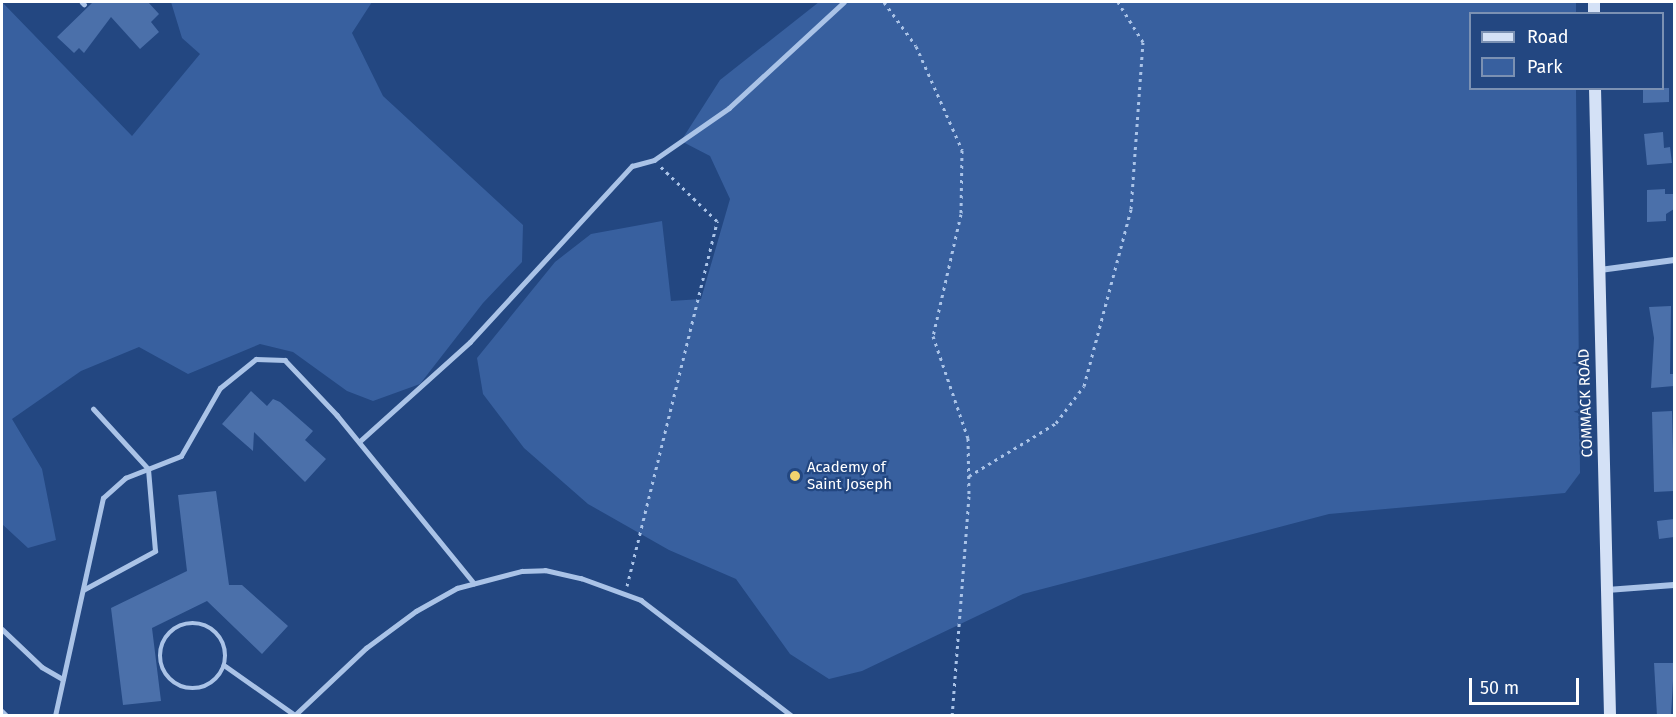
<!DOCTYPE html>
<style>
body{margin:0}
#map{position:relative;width:1676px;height:717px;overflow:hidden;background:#234781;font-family:"Fira Sans",sans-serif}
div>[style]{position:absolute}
.green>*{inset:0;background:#38609f}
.building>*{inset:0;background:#4b70aa}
.path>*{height:3px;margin-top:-1.5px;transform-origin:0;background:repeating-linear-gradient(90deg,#aac3e7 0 3px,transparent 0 7.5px)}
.lane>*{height:4.5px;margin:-2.25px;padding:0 2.25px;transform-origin:2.25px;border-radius:2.25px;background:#aac3e7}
.lane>.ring{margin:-2.25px;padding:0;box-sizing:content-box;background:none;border:4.5px solid #aac3e7;border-radius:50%}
.street>*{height:6px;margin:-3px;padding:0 3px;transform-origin:3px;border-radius:3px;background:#aac3e7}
.secondary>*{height:12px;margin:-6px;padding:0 6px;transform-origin:6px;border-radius:6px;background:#d4e1f6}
.dots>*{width:16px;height:16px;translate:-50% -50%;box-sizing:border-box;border:3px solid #234781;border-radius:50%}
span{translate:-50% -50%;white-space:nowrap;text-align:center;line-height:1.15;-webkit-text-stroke:4.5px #234781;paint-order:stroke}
.street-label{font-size:15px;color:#fff}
.poi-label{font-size:15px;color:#fff}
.left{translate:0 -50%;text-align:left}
.frame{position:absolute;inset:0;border:3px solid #fff;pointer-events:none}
.legend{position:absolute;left:1469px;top:12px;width:195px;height:78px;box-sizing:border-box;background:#234781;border:2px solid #7b91b3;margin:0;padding:8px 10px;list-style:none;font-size:18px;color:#fff}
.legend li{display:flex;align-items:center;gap:12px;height:30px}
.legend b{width:30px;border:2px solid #7b91b3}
.scale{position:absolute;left:1469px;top:678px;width:110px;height:27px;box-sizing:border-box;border:3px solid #fff;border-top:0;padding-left:8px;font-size:18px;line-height:21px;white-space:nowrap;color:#fff;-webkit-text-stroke:4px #234781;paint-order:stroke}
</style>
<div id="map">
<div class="green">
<div style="clip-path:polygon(2px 2px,132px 136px,200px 54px,182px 38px,171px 2px,372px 2px,352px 33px,383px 96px,523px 225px,522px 262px,483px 303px,420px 384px,373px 401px,347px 391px,293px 352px,260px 344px,188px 374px,139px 347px,81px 371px,12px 419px,42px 469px,56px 540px,28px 548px,2px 524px)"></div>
<div style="clip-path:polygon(819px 2px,1576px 2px,1576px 13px,1470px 14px,1470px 88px,1576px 89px,1580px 473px,1565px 493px,1329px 514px,1023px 594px,862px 671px,829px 679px,790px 654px,736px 579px,669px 550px,588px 504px,524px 448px,483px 394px,477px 358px,555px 262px,591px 234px,662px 221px,671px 301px,701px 299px,730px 199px,710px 156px,681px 141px,720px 80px)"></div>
</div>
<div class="building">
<div style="clip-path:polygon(93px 2px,148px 2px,159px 14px,151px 22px,159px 32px,140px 49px,111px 17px,84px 53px,79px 48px,74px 53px,57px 37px)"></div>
<div style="clip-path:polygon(1643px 88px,1669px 88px,1669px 102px,1643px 103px)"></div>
<div style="clip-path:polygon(1663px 132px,1664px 148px,1670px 147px,1672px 163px,1647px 165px,1644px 134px)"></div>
<div style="clip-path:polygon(1665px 189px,1665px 194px,1673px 194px,1674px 209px,1666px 214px,1666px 221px,1647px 222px,1647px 190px)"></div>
<div style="clip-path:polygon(1671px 306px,1670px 374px,1674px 374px,1674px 386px,1651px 388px,1654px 338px,1649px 307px)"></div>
<div style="clip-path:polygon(251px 391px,267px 406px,273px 399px,280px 402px,313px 431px,305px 440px,326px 459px,305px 482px,254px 432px,253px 451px,222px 424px)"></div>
<div style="clip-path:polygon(1672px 411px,1674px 491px,1654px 492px,1652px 412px)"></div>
<div style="clip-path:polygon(216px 491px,229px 585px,242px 585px,288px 626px,262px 654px,207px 601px,152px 628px,161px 701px,123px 705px,111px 608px,187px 571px,178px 495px)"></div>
<div style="clip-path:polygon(1674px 519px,1674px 537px,1659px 539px,1657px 521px)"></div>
<div style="clip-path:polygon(1654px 663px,1674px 663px,1671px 716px,1657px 716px)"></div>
</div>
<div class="path">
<div style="left:884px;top:2px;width:54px;rotate:54deg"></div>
<div style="left:916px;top:46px;width:114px;rotate:66.1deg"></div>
<div style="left:962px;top:150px;width:64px;rotate:90.9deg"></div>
<div style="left:961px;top:214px;width:125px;rotate:102.9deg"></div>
<div style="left:933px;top:336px;width:108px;rotate:71.1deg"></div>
<div style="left:968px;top:438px;width:58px;rotate:89deg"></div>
<div style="left:969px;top:496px;width:221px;rotate:94.4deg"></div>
<div style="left:969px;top:476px;width:102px;rotate:-31.3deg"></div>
<div style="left:1056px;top:423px;width:46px;rotate:-52.9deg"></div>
<div style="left:1084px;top:386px;width:183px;rotate:-75.1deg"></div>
<div style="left:1131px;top:209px;width:167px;rotate:-85.9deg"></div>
<div style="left:1143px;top:42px;width:47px;rotate:-122deg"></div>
<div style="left:627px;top:586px;width:376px;rotate:-76.1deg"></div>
<div style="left:717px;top:221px;width:79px;rotate:-136deg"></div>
</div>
<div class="lane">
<div style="left:82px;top:2px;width:3px;rotate:45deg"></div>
<div style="left:359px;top:442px;width:149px;rotate:-42deg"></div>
<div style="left:470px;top:342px;width:239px;rotate:-47.4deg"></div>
<div style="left:632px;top:166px;width:23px;rotate:-15deg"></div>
<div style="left:654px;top:160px;width:91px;rotate:-34.7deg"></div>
<div style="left:729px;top:108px;width:156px;rotate:-42.7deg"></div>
<div style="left:83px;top:590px;width:82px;rotate:-28.4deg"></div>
<div style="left:155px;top:551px;width:82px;rotate:-94.9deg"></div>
<div style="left:148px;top:469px;width:81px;rotate:-132.5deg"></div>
<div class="ring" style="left:160px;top:623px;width:61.5px;height:61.5px"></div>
<div style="left:2px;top:629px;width:55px;rotate:43.5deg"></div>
<div style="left:42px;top:667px;width:24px;rotate:30deg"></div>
<div style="left:224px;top:665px;width:87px;rotate:35.2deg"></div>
<div style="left:2px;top:711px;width:7px;rotate:45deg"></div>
<div style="left:55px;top:716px;width:223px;rotate:-77.6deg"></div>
<div style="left:103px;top:498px;width:30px;rotate:-42deg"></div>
<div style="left:125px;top:478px;width:60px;rotate:-21.4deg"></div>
<div style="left:181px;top:456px;width:78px;rotate:-60.2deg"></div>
<div style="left:220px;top:388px;width:46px;rotate:-38.9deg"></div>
<div style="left:256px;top:359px;width:29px;rotate:2deg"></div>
<div style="left:285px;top:360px;width:76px;rotate:46.6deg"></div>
<div style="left:337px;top:415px;width:217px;rotate:50.8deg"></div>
<div style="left:294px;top:716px;width:99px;rotate:-43.4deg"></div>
<div style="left:366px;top:648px;width:62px;rotate:-36.5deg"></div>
<div style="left:416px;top:611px;width:47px;rotate:-29.3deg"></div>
<div style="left:457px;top:588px;width:67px;rotate:-14.7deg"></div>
<div style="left:522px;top:571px;width:23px;rotate:-2deg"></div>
<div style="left:545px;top:570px;width:37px;rotate:13deg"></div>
<div style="left:581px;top:578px;width:64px;rotate:20.1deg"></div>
<div style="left:641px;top:600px;width:190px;rotate:37.5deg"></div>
</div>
<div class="street">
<div style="left:1600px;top:270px;width:75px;rotate:-7.7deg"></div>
<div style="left:1607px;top:590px;width:67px;rotate:-4.3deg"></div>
</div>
<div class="secondary">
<div style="left:1594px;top:2px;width:12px;rotate:90deg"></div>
<div style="left:1595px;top:88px;width:628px;rotate:88.63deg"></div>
</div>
<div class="dots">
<div style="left:795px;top:476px;background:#f2d36e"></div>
</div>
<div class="street-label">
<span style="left:1586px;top:403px;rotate:-92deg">COMMACK ROAD</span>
</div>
<div class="poi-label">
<span class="left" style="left:807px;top:476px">Academy of<br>Saint Joseph</span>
</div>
<div class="frame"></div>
<ul class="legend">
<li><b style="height:8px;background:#d4e1f6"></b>Road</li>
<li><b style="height:16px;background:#38609f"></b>Park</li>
</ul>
<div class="scale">50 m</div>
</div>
